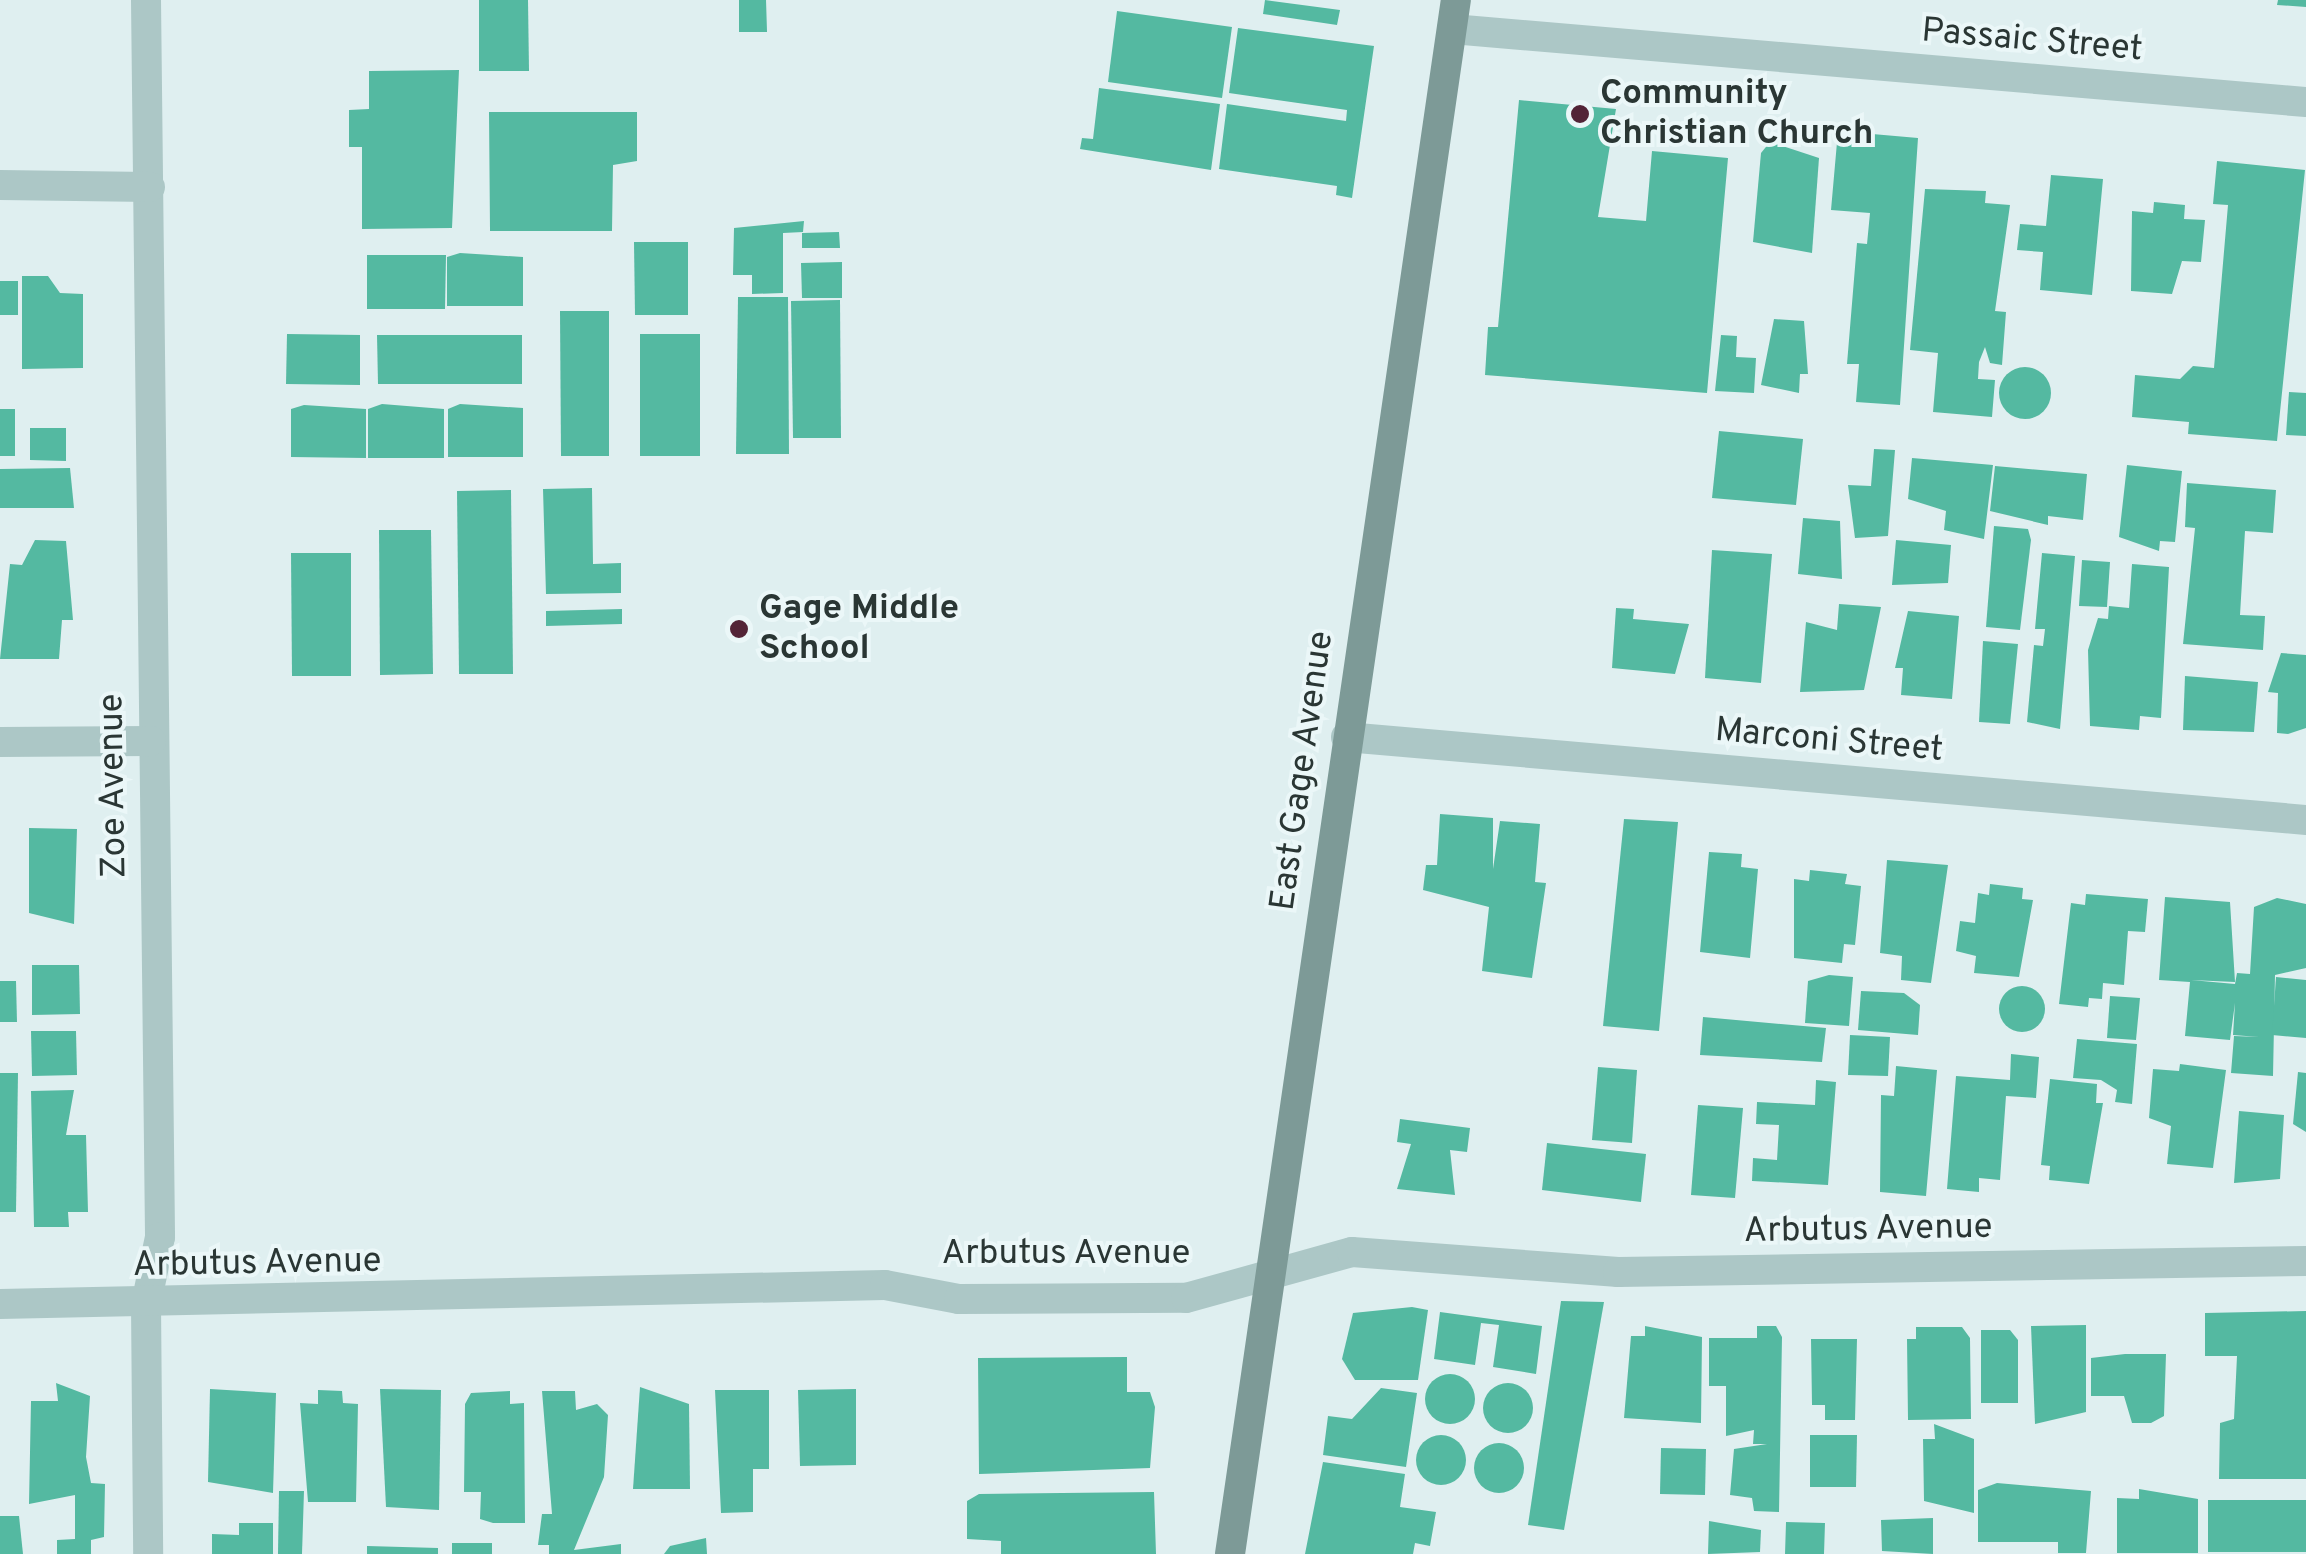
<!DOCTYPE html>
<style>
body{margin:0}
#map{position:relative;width:2306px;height:1554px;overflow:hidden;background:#dfeff0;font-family:Overpass,sans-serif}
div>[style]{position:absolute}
.building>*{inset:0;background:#54b9a1}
.round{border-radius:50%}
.street>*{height:30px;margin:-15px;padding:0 15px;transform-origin:15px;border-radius:15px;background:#acc7c6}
.secondary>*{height:30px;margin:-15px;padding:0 15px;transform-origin:15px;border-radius:15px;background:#7d9a97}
.dots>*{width:28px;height:28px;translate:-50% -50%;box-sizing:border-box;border:5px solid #ebf7f8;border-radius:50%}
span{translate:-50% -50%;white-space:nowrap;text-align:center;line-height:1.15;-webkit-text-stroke:8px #ebf7f8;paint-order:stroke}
.street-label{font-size:35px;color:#2a3634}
.poi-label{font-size:35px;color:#2a3634;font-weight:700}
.left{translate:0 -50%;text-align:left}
</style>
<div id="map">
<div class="building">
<div style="clip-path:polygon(479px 0,528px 0,529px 71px,479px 71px)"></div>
<div style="clip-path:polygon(739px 0,766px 0,767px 32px,739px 32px)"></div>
<div style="clip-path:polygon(1265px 0,1340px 10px,1337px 25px,1263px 14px)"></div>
<div style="clip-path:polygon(2278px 0,2306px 0,2306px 7px,2277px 5px)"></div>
<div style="clip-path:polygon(1117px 11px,1232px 27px,1222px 98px,1108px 82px)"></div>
<div style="clip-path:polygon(1238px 28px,1374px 46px,1352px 198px,1336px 195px,1337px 186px,1219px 169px,1227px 104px,1346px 121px,1347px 110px,1229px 93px)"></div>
<div style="clip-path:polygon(459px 70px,452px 228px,362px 229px,362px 147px,349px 147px,349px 110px,369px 109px,369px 71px)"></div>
<div style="clip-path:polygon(1099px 88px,1220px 104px,1211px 170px,1080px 149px,1082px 138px,1093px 139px)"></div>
<div style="clip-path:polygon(1519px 100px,1616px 109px,1598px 217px,1646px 221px,1652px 151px,1728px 158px,1707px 393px,1485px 375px,1488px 327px,1498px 327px)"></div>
<div style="clip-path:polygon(489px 112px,637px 112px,637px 161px,613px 165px,612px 231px,490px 231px)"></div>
<div style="clip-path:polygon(1838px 131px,1918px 138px,1900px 405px,1856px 402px,1859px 364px,1847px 364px,1857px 243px,1867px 244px,1870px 213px,1831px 210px)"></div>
<div style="clip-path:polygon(1770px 142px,1819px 158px,1812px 253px,1753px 242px,1761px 153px)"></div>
<div style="clip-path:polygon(2217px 161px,2305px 170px,2277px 441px,2188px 434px,2189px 422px,2132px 417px,2135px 375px,2180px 379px,2193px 366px,2214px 368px,2228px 205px,2213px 204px)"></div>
<div style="clip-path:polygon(2051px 175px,2103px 179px,2092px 295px,2040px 290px,2043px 252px,2017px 250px,2020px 224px,2046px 226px)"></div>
<div style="clip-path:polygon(1925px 189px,1986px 191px,1985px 203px,2010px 205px,1995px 311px,2006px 312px,2002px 365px,1990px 363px,1985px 347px,1979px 362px,1978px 379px,1995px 380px,1992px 417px,1933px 412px,1938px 353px,1910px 350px)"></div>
<div style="clip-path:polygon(2154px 202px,2185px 205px,2184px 219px,2205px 220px,2201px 262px,2182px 261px,2172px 294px,2131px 291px,2132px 211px,2153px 213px)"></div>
<div style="clip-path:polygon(804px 221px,803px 232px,783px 233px,783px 293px,752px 294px,752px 275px,733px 275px,734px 228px)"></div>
<div style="clip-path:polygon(839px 232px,840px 248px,802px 248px,802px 233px)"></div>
<div style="clip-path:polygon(634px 242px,688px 242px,688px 315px,635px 315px)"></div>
<div style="clip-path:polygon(460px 253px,523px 257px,523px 306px,447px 306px,447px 257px)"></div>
<div style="clip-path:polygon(367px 255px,446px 255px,445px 309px,367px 309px)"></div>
<div style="clip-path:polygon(842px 262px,842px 298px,802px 298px,801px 263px)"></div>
<div style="clip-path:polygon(22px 276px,48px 276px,60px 293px,83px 294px,83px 368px,22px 369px)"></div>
<div style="clip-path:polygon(0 281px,18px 281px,18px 315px,0 315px)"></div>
<div style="clip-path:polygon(738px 297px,788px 297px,789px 454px,736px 454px)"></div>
<div style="clip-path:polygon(840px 300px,841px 438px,793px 438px,791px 301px)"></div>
<div style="clip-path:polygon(560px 311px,609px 311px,609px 456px,561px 456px)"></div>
<div style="clip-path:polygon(1774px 319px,1804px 321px,1808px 374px,1800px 374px,1799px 393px,1761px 385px)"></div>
<div style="clip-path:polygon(287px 334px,360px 335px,360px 385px,286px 384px)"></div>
<div style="clip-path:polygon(640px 334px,700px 334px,700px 456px,640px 456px)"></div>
<div style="clip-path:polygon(377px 335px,522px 335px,522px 384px,378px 384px)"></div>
<div style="clip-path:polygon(1721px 335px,1737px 336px,1736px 357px,1756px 358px,1754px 393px,1715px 391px)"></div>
<div class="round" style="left:1999px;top:367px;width:52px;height:52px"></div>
<div style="clip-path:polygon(2289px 392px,2306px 393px,2306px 436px,2286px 435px)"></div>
<div style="clip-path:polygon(382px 404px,444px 409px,444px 458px,368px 458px,368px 409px)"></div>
<div style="clip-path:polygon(460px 404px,523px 408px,523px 457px,448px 457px,448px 409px)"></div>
<div style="clip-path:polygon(304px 405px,366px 409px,366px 458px,291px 457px,291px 409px)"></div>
<div style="clip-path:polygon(0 409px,15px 409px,15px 456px,0 456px)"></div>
<div style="clip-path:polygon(30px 428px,66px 428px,66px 461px,30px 460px)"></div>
<div style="clip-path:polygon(1719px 431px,1803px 439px,1796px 505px,1712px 498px)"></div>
<div style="clip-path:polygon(1874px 449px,1895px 450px,1888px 536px,1855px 538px,1848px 485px,1871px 486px)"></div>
<div style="clip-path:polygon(1912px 458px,1993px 465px,1984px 539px,1944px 530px,1946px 511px,1908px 499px)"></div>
<div style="clip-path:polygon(2127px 465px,2182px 471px,2175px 542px,2160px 541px,2159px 551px,2119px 537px)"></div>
<div style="clip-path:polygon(1995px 466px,2087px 474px,2083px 520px,2048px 516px,2048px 525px,1990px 511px)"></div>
<div style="clip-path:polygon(70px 468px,74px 508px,0 508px,0 469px)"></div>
<div style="clip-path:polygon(2187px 483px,2276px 490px,2273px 533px,2245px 531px,2240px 615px,2265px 616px,2263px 650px,2183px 644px,2195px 528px,2185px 527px)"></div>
<div style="clip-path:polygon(592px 488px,593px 564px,621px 563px,621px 593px,546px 594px,543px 489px)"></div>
<div style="clip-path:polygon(511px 490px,513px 674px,459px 674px,457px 491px)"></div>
<div style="clip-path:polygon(1803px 518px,1840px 521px,1842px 579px,1798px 574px)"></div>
<div style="clip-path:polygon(1994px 526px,2028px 529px,2031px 540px,2020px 630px,1986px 627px)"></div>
<div style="clip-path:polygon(379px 530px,431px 530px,433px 674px,380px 675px)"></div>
<div style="clip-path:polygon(35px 540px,66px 541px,73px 620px,62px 620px,59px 659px,0 659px,10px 564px,22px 565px)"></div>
<div style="clip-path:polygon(1896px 540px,1951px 545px,1948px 583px,1892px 585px)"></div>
<div style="clip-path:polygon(1712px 550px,1772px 554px,1761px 683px,1705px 678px)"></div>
<div style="clip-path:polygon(291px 553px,351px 553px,351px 676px,292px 676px)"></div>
<div style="clip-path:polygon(2042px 553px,2075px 556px,2060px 729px,2027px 722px,2034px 645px,2043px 646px,2045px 629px,2035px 629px)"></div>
<div style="clip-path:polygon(2082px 560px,2110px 562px,2107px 607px,2079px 606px)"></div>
<div style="clip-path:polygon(2132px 564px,2169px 567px,2161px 718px,2140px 716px,2139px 730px,2090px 726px,2088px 650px,2098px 618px,2108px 619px,2109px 606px,2129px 608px)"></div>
<div style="clip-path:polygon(1839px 604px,1881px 607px,1864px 690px,1800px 692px,1806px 622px,1837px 630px)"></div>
<div style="clip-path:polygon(1616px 608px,1634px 609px,1633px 619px,1689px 624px,1675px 674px,1612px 668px)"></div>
<div style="clip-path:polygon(622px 609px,622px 624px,546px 626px,546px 611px)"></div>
<div style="clip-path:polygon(1908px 611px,1959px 616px,1952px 699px,1901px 695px,1903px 668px,1895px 668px)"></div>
<div style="clip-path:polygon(1983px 641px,2018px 644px,2010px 724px,1979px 722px)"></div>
<div style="clip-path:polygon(2281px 653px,2306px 655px,2306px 728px,2288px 734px,2277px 733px,2278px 693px,2268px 692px)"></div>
<div style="clip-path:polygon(2185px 676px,2258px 682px,2254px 732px,2183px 730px)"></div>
<div style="clip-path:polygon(1440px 814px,1493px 818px,1493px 869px,1500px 821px,1540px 824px,1535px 882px,1546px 883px,1532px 978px,1482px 971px,1489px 907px,1423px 890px,1426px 865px,1437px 865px)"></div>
<div style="clip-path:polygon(1624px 819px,1678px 822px,1659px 1031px,1603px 1026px)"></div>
<div style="clip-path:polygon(29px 828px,77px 829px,74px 924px,29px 913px)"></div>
<div style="clip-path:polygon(1709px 852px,1742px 854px,1741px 867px,1758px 869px,1750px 958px,1700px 952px)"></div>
<div style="clip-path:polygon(1887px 860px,1948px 865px,1931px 983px,1901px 980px,1902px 956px,1880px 953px)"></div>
<div style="clip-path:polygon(1810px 870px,1847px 874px,1845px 884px,1861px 886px,1855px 945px,1844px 944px,1842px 963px,1794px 958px,1794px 879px,1809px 881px)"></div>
<div style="clip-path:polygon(1990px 884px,2023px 888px,2022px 899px,2033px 900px,2019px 977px,1974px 973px,1976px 956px,1956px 951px,1960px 921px,1975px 923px,1978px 893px,1989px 895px)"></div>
<div style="clip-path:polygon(2086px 894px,2148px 899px,2145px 932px,2128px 931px,2124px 985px,2103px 983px,2102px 999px,2089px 998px,2088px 1007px,2059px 1004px,2071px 903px,2085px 905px)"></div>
<div style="clip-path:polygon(2165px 897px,2230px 902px,2235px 982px,2191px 980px,2235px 984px,2237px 973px,2250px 974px,2254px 907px,2277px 898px,2306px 904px,2306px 968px,2275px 975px,2273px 1076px,2231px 1073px,2234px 1036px,2259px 1037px,2233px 1035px,2235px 1003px,2230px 1040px,2185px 1036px,2190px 982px,2159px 980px)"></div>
<div style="clip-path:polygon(32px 965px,79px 965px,80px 1014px,32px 1015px)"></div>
<div style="clip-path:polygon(1829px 975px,1853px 977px,1849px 1026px,1805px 1023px,1808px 981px)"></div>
<div style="clip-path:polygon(2276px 977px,2306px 980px,2306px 1038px,2272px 1035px)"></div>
<div style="clip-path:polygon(0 981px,16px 981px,17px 1022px,0 1022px)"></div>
<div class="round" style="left:1999px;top:986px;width:46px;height:46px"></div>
<div style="clip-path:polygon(1861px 991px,1904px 993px,1920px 1005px,1918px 1035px,1858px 1030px)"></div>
<div style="clip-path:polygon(2110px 996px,2140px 998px,2136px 1040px,2107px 1038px)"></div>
<div style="clip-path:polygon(1703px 1017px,1826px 1028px,1822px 1062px,1700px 1055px)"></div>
<div style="clip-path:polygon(31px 1031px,76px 1031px,77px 1075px,32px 1076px)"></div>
<div style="clip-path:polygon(1850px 1035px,1890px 1037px,1888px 1076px,1848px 1075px)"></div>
<div style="clip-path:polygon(2077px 1039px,2137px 1044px,2132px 1104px,2115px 1102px,2117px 1090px,2101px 1080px,2073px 1078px)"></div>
<div style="clip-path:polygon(2011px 1054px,2039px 1057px,2036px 1098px,2006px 1096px,2000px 1180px,1979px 1178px,1979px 1192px,1947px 1189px,1956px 1076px,2010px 1080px)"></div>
<div style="clip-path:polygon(2180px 1064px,2226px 1070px,2213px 1168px,2167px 1164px,2171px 1126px,2149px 1118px,2153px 1069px,2179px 1071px)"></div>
<div style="clip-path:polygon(1896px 1066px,1937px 1070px,1926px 1196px,1880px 1192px,1881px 1095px,1894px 1096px)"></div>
<div style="clip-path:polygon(1598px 1067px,1637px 1070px,1632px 1143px,1592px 1140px)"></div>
<div style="clip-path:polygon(2298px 1072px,2306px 1073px,2306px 1132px,2293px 1124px)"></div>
<div style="clip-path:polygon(0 1073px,18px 1073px,16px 1212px,0 1212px)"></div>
<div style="clip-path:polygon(2050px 1079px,2097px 1084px,2096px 1103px,2103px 1103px,2089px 1184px,2049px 1180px,2050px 1166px,2041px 1165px)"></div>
<div style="clip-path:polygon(1816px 1080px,1836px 1082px,1828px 1185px,1752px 1181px,1753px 1158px,1777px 1160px,1779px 1125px,1756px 1124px,1757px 1102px,1815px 1105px)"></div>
<div style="clip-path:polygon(74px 1090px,66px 1135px,86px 1135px,88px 1212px,68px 1212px,69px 1227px,34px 1227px,31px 1091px)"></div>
<div style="clip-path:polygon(1698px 1105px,1743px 1108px,1735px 1198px,1691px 1195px)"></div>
<div style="clip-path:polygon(2239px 1111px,2284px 1115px,2280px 1179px,2234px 1183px)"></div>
<div style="clip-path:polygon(1400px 1119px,1470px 1128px,1467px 1152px,1450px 1150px,1455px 1195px,1397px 1189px,1411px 1144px,1397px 1142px)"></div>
<div style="clip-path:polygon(1547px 1143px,1646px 1154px,1641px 1202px,1542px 1190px)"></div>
<div style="clip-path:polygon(1561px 1301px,1604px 1302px,1564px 1530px,1528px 1525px)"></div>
<div style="clip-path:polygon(1412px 1307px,1428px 1310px,1418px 1380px,1355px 1380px,1342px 1359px,1353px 1313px)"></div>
<div style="clip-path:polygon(2306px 1311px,2306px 1479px,2219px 1479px,2220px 1423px,2234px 1419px,2237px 1356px,2205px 1356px,2205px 1313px)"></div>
<div style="clip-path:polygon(1440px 1312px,1542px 1326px,1536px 1374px,1493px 1367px,1499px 1325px,1481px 1323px,1475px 1365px,1434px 1359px)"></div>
<div style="clip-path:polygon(2086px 1325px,2086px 1412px,2035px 1424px,2031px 1326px)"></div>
<div style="clip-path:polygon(1645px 1326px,1702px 1337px,1701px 1423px,1624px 1418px,1631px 1336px,1645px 1336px)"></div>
<div style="clip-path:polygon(1757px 1326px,1776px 1326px,1782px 1337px,1779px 1512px,1754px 1511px,1752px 1498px,1730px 1495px,1734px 1449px,1767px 1444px,1753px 1444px,1754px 1430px,1726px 1436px,1726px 1386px,1709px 1386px,1709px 1338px,1757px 1338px)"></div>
<div style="clip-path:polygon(1916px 1327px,1962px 1327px,1970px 1338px,1971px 1419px,1908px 1420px,1907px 1339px,1916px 1339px)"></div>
<div style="clip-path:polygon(1981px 1330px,2010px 1330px,2018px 1340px,2018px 1403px,1981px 1403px)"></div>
<div style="clip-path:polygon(1811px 1339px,1857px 1339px,1855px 1420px,1825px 1420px,1825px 1405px,1812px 1405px)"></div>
<div style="clip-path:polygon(2125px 1354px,2166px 1354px,2164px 1416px,2151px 1423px,2132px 1423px,2124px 1396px,2091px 1396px,2091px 1358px)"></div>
<div style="clip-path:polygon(1127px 1357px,1127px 1392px,1150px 1392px,1155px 1407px,1150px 1468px,979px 1474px,978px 1358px)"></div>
<div class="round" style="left:1425px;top:1374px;width:50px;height:50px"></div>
<div class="round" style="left:1483px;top:1383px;width:50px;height:50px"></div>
<div style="clip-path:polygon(56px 1383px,90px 1396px,86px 1457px,91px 1483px,105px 1484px,104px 1537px,91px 1540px,91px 1554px,57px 1554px,57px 1540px,75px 1539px,75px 1495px,29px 1504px,31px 1401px,58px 1401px)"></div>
<div style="clip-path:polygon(640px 1387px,689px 1404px,690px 1489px,633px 1489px)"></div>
<div style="clip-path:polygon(1381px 1388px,1417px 1393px,1406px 1467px,1323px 1455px,1328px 1416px,1352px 1419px)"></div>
<div style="clip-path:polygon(210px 1389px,276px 1393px,273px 1493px,208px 1482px)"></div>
<div style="clip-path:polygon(380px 1389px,441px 1390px,439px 1510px,386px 1507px)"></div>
<div style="clip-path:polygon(856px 1389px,856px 1465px,800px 1466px,798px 1390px)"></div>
<div style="clip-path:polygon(318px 1390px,342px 1391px,343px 1403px,358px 1404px,356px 1502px,308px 1502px,300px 1403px,318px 1404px)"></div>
<div style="clip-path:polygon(715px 1390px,769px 1390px,769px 1469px,753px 1469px,753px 1512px,721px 1513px)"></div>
<div style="clip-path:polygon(510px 1391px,510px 1404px,524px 1403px,525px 1523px,493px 1523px,480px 1519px,481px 1492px,464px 1492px,465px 1404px,471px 1393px)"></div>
<div style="clip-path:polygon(542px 1391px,575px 1391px,576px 1410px,597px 1404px,608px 1415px,604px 1477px,574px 1550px,621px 1544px,621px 1554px,549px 1554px,549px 1545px,538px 1545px,542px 1514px,552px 1514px)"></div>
<div style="clip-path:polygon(1934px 1424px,1974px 1439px,1974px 1513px,1924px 1501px,1923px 1439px,1935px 1439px)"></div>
<div class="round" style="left:1416px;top:1435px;width:50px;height:50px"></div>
<div style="clip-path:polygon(1810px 1435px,1857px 1435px,1856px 1487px,1810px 1487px)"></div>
<div class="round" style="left:1474px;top:1443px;width:50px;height:50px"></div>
<div style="clip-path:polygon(1661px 1448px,1706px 1449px,1705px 1495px,1660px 1494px)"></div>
<div style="clip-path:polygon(1323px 1462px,1405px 1474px,1400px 1507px,1436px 1512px,1430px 1546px,1415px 1543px,1413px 1554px,1305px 1554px)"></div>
<div style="clip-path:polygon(1997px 1483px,2091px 1491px,2086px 1553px,2058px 1553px,2058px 1542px,1978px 1542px,1978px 1490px)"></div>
<div style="clip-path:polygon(2139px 1489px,2198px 1499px,2198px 1553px,2117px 1553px,2117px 1498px,2139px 1499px)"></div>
<div style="clip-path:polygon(279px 1491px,304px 1491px,302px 1554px,278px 1554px)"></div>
<div style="clip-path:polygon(1154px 1492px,1156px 1554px,1001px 1554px,1001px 1541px,967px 1539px,967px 1501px,979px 1494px)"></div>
<div style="clip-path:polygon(2208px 1500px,2306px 1500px,2306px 1552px,2208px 1552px)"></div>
<div style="clip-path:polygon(0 1516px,19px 1516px,23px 1554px,0 1554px)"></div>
<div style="clip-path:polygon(1933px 1518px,1933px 1554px,1882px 1551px,1881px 1520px)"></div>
<div style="clip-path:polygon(1709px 1521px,1761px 1530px,1760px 1552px,1708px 1554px)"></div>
<div style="clip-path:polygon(1786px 1522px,1825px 1523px,1824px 1554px,1785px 1554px)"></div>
<div style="clip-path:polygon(239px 1523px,273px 1523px,273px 1554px,212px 1554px,212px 1534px,239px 1535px)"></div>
<div style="clip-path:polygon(706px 1538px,707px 1554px,664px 1554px,670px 1546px)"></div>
<div style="clip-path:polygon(452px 1543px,492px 1543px,492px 1554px,452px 1554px)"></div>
<div style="clip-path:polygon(367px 1546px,438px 1548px,438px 1554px,367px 1554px)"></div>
</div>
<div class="street">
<div style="left:146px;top:0;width:1237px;rotate:89.35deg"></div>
<div style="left:160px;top:1237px;width:68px;rotate:101.8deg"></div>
<div style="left:146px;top:1304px;width:250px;rotate:89.5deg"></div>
<div style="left:1452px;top:29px;width:857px;rotate:4.89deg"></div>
<div style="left:0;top:185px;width:150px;rotate:0.8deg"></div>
<div style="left:1346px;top:737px;width:964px;rotate:4.94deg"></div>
<div style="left:0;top:742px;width:151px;rotate:-0.4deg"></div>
<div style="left:0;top:1304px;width:885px;rotate:-1.23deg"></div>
<div style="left:885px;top:1285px;width:75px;rotate:10.7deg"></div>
<div style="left:959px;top:1299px;width:227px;rotate:-0.3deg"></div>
<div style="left:1186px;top:1298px;width:172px;rotate:-15.5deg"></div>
<div style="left:1352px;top:1252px;width:267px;rotate:4.3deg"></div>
<div style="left:1618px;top:1272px;width:688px;rotate:-0.92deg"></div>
</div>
<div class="secondary">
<div style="left:1230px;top:1554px;width:1570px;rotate:-81.73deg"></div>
</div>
<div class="dots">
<div style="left:1580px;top:114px;background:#532437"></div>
<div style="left:739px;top:629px;background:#532437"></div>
</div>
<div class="street-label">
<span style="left:2032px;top:41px;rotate:5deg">Passaic Street</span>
<span style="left:1829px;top:741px;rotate:5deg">Marconi Street</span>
<span style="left:1303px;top:771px;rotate:-82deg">East Gage Avenue</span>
<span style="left:114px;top:786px;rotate:-91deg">Zoe Avenue</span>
<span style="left:1868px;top:1230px;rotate:-1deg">Arbutus Avenue</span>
<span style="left:1066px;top:1254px">Arbutus Avenue</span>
<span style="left:257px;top:1264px;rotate:-1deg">Arbutus Avenue</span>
</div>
<div class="poi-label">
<span class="left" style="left:1600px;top:114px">Community<br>Christian Church</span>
<span class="left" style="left:759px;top:629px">Gage Middle<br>School</span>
</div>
</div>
